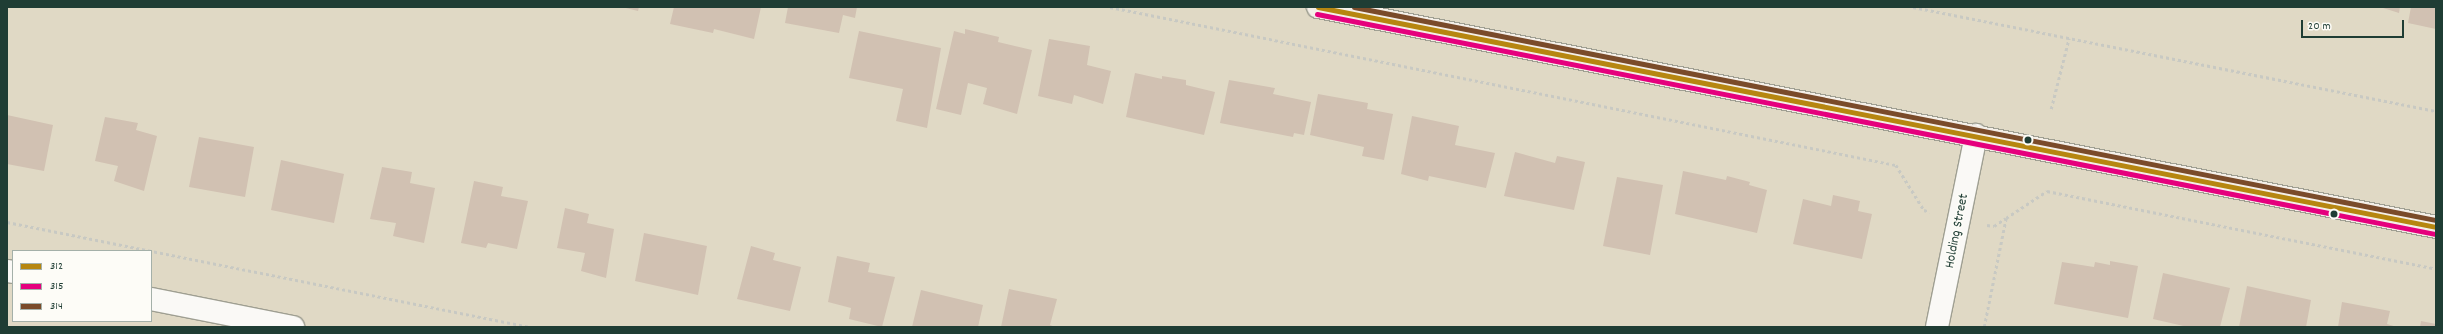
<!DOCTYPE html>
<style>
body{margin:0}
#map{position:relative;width:2443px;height:334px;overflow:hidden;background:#e0d9c5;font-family:Dekko,sans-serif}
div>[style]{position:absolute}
.building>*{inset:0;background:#d1c1b2}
.path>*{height:2.5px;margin-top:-1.25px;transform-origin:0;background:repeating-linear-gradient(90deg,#c8c9c3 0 3px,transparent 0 6px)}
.roads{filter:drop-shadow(1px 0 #9f9f92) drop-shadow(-1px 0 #9f9f92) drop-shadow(0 1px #9f9f92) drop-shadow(0 -1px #9f9f92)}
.minor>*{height:22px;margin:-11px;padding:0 11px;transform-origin:11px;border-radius:11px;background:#faf9f6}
.secondary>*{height:22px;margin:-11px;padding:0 11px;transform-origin:11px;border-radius:11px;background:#f4efe8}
.bus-1>*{height:5px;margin:-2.5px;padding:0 2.5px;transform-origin:2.5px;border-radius:2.5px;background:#b68610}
.bus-2>*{height:5px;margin:-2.5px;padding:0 2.5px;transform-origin:2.5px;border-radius:2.5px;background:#e5007d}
.bus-3>*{height:5px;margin:-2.5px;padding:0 2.5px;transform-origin:2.5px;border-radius:2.5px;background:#7a4b2a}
.dots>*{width:11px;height:11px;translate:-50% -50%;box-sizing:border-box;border:2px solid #fdfcf7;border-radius:50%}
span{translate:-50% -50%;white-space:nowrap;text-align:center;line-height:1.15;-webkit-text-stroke:3.5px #fdfcf7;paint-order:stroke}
.street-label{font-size:14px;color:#1f3d34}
.frame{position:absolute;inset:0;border:8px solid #1f3d34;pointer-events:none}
.legend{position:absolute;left:12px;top:250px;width:140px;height:72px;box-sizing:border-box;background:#fdfcf7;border:1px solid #a4b0a9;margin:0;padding:5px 7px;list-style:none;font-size:12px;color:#1f3d34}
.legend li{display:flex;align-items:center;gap:8px;height:20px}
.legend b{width:20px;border:1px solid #a4b0a9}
.scale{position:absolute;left:2301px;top:20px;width:103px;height:18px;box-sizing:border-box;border:2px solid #1f3d34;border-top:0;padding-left:5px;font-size:12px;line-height:14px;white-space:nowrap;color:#1f3d34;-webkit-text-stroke:3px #fdfcf7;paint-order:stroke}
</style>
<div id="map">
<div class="building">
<div style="clip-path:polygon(622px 7px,639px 7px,638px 11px)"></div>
<div style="clip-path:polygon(674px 7px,761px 7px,754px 39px,714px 29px,713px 33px,670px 24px)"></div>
<div style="clip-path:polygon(788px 7px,857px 7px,855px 18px,843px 15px,839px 33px,785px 23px)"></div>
<div style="clip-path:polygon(2380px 7px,2400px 7px,2399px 13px)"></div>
<div style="clip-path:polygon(2411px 7px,2436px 7px,2436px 29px,2408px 23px)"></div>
<div style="clip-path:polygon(965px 29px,999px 37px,998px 42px,1032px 50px,1017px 114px,983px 104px,987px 88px,968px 83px,961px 115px,936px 109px,954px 31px,965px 34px)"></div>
<div style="clip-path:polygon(859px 31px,941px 48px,927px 128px,896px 121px,903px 89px,849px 78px)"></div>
<div style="clip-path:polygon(1049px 39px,1090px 46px,1087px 65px,1111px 71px,1103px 104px,1074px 95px,1072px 104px,1038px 96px)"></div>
<div style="clip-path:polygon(1135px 73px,1162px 79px,1162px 76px,1186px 80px,1186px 85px,1215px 92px,1204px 135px,1126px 117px)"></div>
<div style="clip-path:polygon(1229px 80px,1275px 88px,1273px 94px,1311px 102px,1304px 135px,1294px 133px,1293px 137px,1220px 123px)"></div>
<div style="clip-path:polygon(1318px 94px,1368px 103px,1367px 109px,1393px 114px,1384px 160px,1362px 156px,1364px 147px,1310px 135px)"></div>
<div style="clip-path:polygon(7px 115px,53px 125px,44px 171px,7px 164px)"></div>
<div style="clip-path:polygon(1412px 116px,1459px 126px,1455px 145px,1495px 153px,1486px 188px,1429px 176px,1428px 181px,1401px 174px)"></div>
<div style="clip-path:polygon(105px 117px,138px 123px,136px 130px,157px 136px,144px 191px,114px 181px,118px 166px,95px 161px)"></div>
<div style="clip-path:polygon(199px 137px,254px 147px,245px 197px,189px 187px)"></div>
<div style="clip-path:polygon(1515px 152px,1555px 163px,1557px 156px,1585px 162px,1574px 210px,1504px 196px)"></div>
<div style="clip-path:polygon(281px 160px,344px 174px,334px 223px,271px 210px)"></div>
<div style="clip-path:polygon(382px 167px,412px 172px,410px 183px,435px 188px,424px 243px,393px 236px,396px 223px,370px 219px)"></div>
<div style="clip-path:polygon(1683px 171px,1726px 180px,1727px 176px,1750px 182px,1749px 185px,1767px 190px,1757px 233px,1675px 214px)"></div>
<div style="clip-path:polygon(1617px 177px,1663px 185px,1650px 255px,1603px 246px)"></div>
<div style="clip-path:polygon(474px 181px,503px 187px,501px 196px,528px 201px,517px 249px,488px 243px,486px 248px,461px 243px)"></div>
<div style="clip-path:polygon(1833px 195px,1860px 201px,1858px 211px,1872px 214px,1862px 259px,1793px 244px,1803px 199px,1831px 206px)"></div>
<div style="clip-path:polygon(565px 208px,589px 214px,587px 223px,614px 229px,606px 278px,581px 271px,585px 253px,557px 248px)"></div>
<div style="clip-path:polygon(644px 233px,707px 246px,698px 295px,635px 281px)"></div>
<div style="clip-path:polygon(751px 246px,775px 253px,773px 260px,801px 267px,790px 311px,737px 299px)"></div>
<div style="clip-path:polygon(837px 256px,870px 263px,868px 272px,895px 277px,882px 327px,849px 319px,851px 308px,828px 302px)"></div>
<div style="clip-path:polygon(2110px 261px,2138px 266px,2128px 318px,2054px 304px,2062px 262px,2094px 267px,2095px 262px,2110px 265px)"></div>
<div style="clip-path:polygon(2163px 273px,2230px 288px,2220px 327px,2188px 327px,2153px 319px)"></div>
<div style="clip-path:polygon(2247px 286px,2311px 300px,2306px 327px,2239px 327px)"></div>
<div style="clip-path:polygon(1009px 289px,1057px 299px,1050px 325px,1055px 327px,1001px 327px)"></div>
<div style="clip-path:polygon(921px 290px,983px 305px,978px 327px,912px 327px)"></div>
<div style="clip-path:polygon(2342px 302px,2390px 311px,2387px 324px,2397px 327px,2338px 327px)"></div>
<div style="clip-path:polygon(2421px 321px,2436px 324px,2436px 327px,2420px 327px)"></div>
</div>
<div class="path">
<div style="left:1110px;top:7px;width:802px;rotate:11.37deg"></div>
<div style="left:1896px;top:165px;width:53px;rotate:58.1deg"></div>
<div style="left:1924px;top:210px;width:6px;rotate:18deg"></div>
<div style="left:1913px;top:7px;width:533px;rotate:11.25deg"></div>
<div style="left:2051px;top:109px;width:73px;rotate:-75.8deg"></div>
<div style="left:7px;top:222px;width:533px;rotate:11.35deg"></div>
<div style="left:1987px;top:225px;width:7px;rotate:8deg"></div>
<div style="left:1994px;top:226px;width:14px;rotate:-34deg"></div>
<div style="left:1984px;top:327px;width:111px;rotate:-78.6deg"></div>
<div style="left:2006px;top:218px;width:49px;rotate:-33.4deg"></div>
<div style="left:2047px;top:191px;width:397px;rotate:11.3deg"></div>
</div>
<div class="roads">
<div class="minor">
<div style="left:7px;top:271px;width:6px;rotate:9deg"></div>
<div style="left:151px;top:299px;width:145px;rotate:11.2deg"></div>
<div style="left:1937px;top:327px;width:196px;rotate:-78.5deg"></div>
</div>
<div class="secondary">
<div style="left:1318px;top:7px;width:1139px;rotate:11.13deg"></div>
</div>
</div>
<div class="bus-1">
<div style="left:1318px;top:7px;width:1139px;rotate:11.13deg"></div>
</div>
<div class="bus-2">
<div style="left:1317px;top:14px;width:1139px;rotate:11.13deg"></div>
</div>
<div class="bus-3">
<div style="left:1354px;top:7px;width:1103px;rotate:11.14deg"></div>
</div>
<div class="dots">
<div style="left:2028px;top:140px;background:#1f3d34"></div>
<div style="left:2334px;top:214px;background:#1f3d34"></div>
</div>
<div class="street-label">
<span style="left:1957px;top:231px;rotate:-79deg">Holding Street</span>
</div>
<div class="frame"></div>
<ul class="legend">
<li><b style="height:5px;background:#b68610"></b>312</li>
<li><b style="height:5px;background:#e5007d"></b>315</li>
<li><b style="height:5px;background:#7a4b2a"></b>314</li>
</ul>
<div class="scale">20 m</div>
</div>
